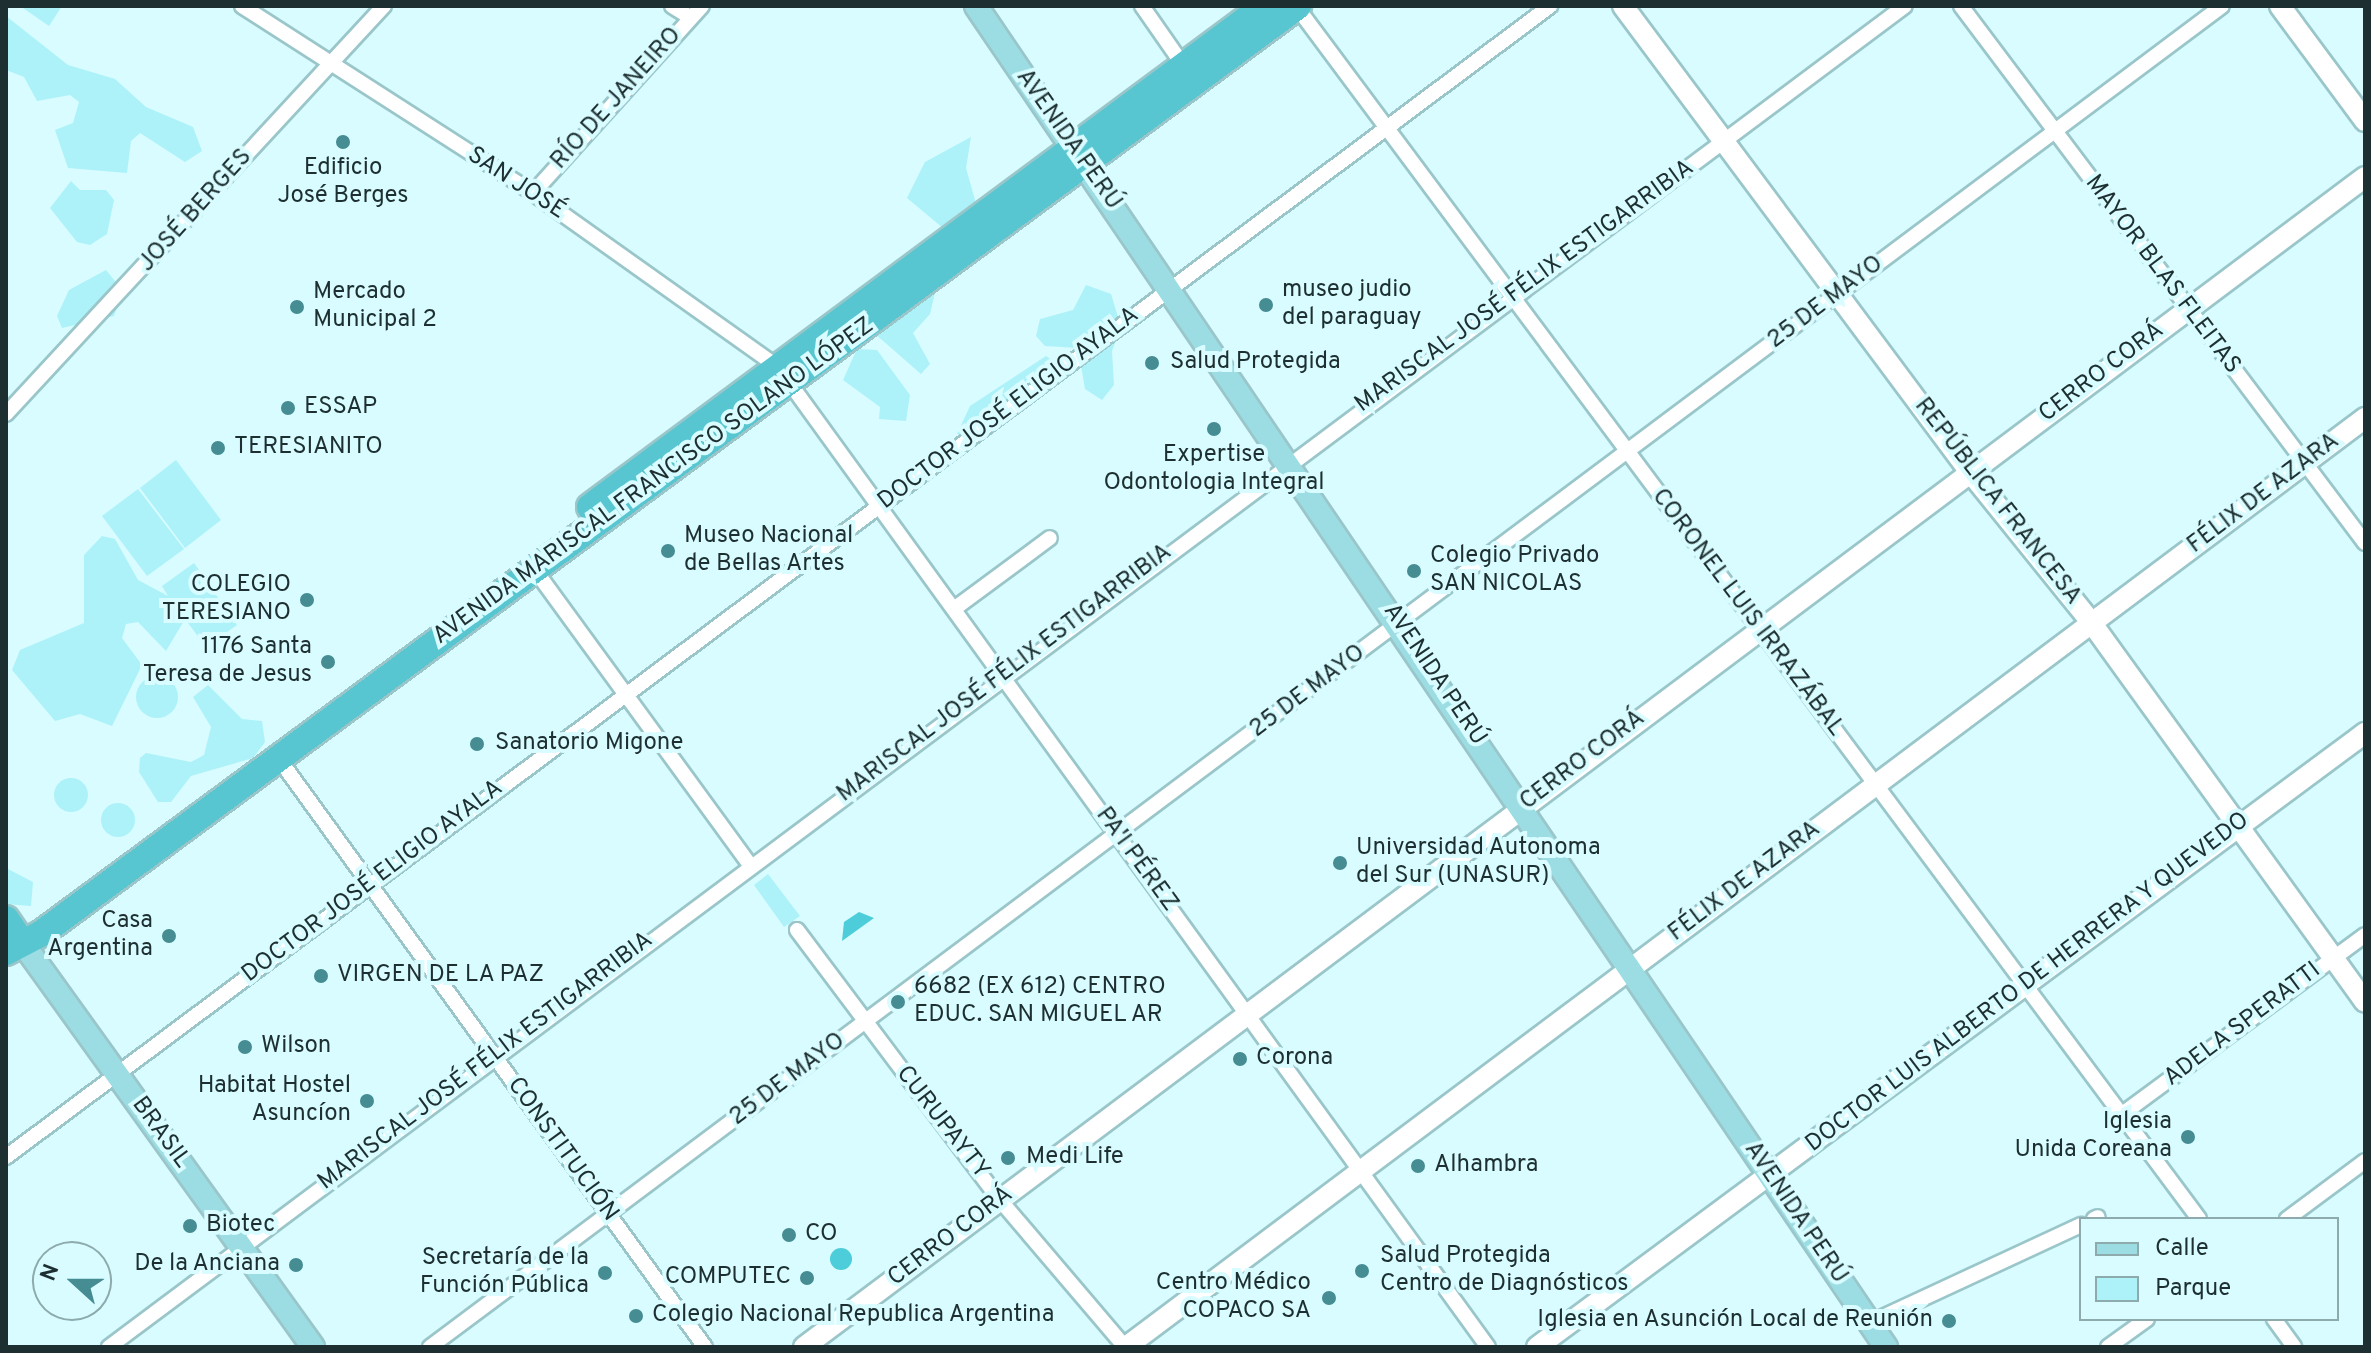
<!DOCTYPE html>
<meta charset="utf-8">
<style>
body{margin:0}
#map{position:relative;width:2371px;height:1353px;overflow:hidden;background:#d8fcff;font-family:Overpass,sans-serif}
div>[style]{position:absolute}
.green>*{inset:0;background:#adf2f9}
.round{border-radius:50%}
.water>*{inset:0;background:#4ccdd9}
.roads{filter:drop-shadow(2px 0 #9ac6ca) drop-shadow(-2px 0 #9ac6ca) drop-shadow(0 2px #9ac6ca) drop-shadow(0 -2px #9ac6ca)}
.street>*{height:14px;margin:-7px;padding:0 7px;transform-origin:7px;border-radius:7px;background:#fff}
.secondary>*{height:20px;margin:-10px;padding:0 10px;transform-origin:10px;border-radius:10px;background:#fff}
.primary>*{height:22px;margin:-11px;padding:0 11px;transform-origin:11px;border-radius:11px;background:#9bdde3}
.highway>*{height:26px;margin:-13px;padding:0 13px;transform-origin:13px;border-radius:13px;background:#58c6d0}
.dots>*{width:22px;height:22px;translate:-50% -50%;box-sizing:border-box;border:4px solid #d8fcff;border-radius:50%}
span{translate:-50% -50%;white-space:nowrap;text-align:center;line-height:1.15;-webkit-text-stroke:8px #d8fcff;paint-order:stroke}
.street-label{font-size:24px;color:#1d2f30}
.poi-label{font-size:24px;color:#1d2f30}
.left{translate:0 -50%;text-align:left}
.right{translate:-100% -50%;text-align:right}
.frame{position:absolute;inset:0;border:8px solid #1d2f30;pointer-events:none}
.legend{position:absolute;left:2079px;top:1217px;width:260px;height:104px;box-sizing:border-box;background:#d8fcff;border:2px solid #8daaac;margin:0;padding:10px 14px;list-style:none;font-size:24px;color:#1d2f30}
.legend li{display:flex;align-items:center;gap:16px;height:40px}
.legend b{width:40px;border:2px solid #8daaac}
.north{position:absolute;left:32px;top:1241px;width:80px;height:80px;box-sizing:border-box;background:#d8fcff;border:2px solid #8daaac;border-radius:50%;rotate:291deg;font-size:22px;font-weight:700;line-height:32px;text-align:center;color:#1d2f30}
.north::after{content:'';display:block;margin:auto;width:28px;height:36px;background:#458c93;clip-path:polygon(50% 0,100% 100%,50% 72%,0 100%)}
</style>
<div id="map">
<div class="green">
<div style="clip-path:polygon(20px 6px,62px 6px,49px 26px)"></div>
<div style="clip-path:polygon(6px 16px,68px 65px,115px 79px,146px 107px,193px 127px,202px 151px,185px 162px,140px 133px,131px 141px,127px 173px,68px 168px,55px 130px,73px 123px,79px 102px,70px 95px,37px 101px,24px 77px,6px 70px)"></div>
<div style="clip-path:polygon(971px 137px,966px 168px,977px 207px,949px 233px,907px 198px,925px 162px)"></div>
<div style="clip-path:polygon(71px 181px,80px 190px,106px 190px,114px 200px,107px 234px,90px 245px,77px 242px,50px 208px)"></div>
<div style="clip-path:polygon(106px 270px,123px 291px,114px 316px,62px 328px,57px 316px,69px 290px)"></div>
<div style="clip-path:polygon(1086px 285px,1111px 294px,1121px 327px,1112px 351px,1114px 385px,1102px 400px,1085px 389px,1078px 348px,1045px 346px,1036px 336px,1040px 319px,1073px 310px)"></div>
<div style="clip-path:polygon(936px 288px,930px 314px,913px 333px,930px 364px,921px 374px,874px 333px)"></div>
<div style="clip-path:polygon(857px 349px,877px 350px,910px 395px,906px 421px,879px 419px,880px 407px,843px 380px)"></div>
<div style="clip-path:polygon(1046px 356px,1057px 363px,1052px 375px,1027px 380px,975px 435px,957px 434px,970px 406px)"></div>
<div style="clip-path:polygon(176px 460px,221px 520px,185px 548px,140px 488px)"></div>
<div style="clip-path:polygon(138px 489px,184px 549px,147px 576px,102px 516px)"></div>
<div style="clip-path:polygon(102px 536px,115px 539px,138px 580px,168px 596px,162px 586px,194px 563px,237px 625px,206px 647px,185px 619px,166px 651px,138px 622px,126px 624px,122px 638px,142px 665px,112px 726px,80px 714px,55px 721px,12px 670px,20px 650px,84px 623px,84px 555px)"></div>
<div class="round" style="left:136px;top:676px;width:42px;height:42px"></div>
<div style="clip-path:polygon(208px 685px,242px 719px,262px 721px,265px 742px,253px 758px,191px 776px,171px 802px,158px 802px,139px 772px,140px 758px,146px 753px,191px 762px,204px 755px,211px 727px,193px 697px)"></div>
<div class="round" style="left:54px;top:778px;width:34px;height:34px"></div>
<div class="round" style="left:101px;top:803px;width:34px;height:34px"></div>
<div style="clip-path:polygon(6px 868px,33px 882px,31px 906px,6px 904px)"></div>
<div style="clip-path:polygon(768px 874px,800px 916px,784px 927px,754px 885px)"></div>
</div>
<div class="water">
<div style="clip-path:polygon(859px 912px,874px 918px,842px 941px,844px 922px)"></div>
<div class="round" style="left:830px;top:1248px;width:22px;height:22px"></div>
</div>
<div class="roads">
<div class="street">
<div style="left:242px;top:6px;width:346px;rotate:32.7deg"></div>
<div style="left:533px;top:193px;width:301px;rotate:35.4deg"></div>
<div style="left:778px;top:367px;width:1210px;rotate:54.08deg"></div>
<div style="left:672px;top:6px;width:22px;rotate:32deg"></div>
<div style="left:1142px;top:6px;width:77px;rotate:55.1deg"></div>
<div style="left:1296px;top:6px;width:1512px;rotate:53.33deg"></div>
<div style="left:1961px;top:6px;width:672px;rotate:53.04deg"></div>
<div style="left:533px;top:193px;width:252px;rotate:-47.9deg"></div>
<div style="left:6px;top:414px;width:556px;rotate:-47.19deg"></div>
<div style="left:535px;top:570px;width:364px;rotate:53.9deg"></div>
<div style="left:954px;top:609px;width:119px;rotate:-36.5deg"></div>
<div style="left:279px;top:759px;width:726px;rotate:54.08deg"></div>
<div style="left:797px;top:930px;width:338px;rotate:53.1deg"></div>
<div style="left:1000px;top:1200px;width:193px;rotate:49.6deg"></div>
<div style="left:2121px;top:1115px;width:303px;rotate:-36.4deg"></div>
<div style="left:6px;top:1157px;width:1926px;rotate:-36.7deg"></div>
<div style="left:2094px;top:1219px;width:4px;rotate:-27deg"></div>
<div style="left:2287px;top:1219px;width:97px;rotate:-36.6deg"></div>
<div style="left:2274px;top:1319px;width:34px;rotate:54deg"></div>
<div style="left:1870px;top:1323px;width:233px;rotate:-24.9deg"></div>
<div style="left:109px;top:1347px;width:2241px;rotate:-36.75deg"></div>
<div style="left:430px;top:1347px;width:2238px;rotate:-36.81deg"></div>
<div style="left:2108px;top:1347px;width:48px;rotate:-35.7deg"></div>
</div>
<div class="secondary">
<div style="left:1623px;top:6px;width:581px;rotate:53.33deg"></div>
<div style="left:1970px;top:472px;width:193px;rotate:51.1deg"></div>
<div style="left:2091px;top:622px;width:468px;rotate:54.2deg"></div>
<div style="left:2280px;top:6px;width:143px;rotate:53.5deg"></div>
<div style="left:804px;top:1347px;width:1951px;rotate:-36.85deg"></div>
<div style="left:1126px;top:1347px;width:1549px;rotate:-36.86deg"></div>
<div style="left:1537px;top:1347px;width:1031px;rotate:-36.56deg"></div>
</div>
<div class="primary">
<div style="left:976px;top:6px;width:1621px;rotate:55.84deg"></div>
<div style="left:21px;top:941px;width:500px;rotate:54.28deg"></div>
</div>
<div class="highway">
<div style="left:590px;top:507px;width:840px;rotate:-36.62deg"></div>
<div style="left:6px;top:919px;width:27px;rotate:56deg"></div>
<div style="left:6px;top:952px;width:41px;rotate:-27.8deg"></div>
<div style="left:42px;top:933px;width:1561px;rotate:-36.43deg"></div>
</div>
</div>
<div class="dots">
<div style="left:343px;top:142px;background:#458c93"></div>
<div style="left:1266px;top:305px;background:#458c93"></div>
<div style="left:297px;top:307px;background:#458c93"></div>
<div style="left:1152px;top:363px;background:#458c93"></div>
<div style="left:288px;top:408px;background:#458c93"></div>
<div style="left:1214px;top:429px;background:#458c93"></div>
<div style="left:218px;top:448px;background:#458c93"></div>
<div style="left:668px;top:551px;background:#458c93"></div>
<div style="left:1414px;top:571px;background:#458c93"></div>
<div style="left:307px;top:600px;background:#458c93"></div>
<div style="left:328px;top:662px;background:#458c93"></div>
<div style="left:477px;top:744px;background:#458c93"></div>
<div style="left:1340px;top:863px;background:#458c93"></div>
<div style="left:169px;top:936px;background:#458c93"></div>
<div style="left:321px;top:976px;background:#458c93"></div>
<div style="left:898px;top:1002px;background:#458c93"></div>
<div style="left:245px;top:1047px;background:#458c93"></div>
<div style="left:1240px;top:1059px;background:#458c93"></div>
<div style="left:367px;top:1101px;background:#458c93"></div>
<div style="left:2188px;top:1137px;background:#458c93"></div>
<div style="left:1008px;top:1158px;background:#458c93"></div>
<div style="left:1418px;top:1166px;background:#458c93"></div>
<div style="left:190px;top:1226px;background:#458c93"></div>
<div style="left:789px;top:1235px;background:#458c93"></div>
<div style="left:296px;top:1265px;background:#458c93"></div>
<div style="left:1362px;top:1271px;background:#458c93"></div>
<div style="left:605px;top:1273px;background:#458c93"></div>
<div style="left:807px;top:1278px;background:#458c93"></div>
<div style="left:1329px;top:1298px;background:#458c93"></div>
<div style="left:636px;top:1316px;background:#458c93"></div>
<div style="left:1949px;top:1321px;background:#458c93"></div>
</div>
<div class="street-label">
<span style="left:617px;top:99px;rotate:-48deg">RÍO DE JANEIRO</span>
<span style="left:1068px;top:140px;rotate:55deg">AVENIDA PERÚ</span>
<span style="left:516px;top:184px;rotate:33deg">SAN JOSÉ</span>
<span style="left:196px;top:211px;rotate:-48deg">JOSÉ BERGES</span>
<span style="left:2162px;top:275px;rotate:53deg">MAYOR BLAS FLEITAS</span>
<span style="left:1525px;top:287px;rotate:-36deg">MARISCAL JOSÉ FÉLIX ESTIGARRIBIA</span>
<span style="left:1826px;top:303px;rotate:-37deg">25 DE MAYO</span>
<span style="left:2102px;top:373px;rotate:-37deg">CERRO CORÁ</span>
<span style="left:1009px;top:409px;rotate:-37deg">DOCTOR JOSÉ ELIGIO AYALA</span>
<span style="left:654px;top:482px;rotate:-36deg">AVENIDA MARISCAL FRANCISCO SOLANO LÓPEZ</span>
<span style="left:2264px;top:494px;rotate:-37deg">FÉLIX DE AZARA</span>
<span style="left:1997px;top:502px;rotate:52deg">REPÚBLICA FRANCESA</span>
<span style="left:1747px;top:613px;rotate:53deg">CORONEL LUIS IRRAZÁBAL</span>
<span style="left:1005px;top:674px;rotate:-37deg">MARISCAL JOSÉ FÉLIX ESTIGARRIBIA</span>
<span style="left:1434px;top:675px;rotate:56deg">AVENIDA PERÚ</span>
<span style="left:1308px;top:692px;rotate:-37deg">25 DE MAYO</span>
<span style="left:1583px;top:761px;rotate:-37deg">CERRO CORÁ</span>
<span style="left:1136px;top:860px;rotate:54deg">PA'I PÉREZ</span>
<span style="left:373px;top:882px;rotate:-37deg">DOCTOR JOSÉ ELIGIO AYALA</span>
<span style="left:1745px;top:882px;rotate:-37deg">FÉLIX DE AZARA</span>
<span style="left:2028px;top:983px;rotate:-37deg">DOCTOR LUIS ALBERTO DE HERRERA Y QUEVEDO</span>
<span style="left:2243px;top:1025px;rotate:-37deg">ADELA SPERATTI</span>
<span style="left:486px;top:1062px;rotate:-37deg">MARISCAL JOSÉ FÉLIX ESTIGARRIBIA</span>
<span style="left:788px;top:1080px;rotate:-37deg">25 DE MAYO</span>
<span style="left:942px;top:1123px;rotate:52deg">CURUPAYTY</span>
<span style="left:160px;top:1133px;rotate:54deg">BRASIL</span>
<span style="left:562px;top:1150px;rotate:54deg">CONSTITUCIÓN</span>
<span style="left:1795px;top:1213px;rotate:56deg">AVENIDA PERÚ</span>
<span style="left:951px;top:1237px;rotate:-37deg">CERRO CORÁ</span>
</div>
<div class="poi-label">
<span style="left:343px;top:183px">Edificio<br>José Berges</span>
<span class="left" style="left:1282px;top:305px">museo judio<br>del paraguay</span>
<span class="left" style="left:313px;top:307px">Mercado<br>Municipal 2</span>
<span class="left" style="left:1170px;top:363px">Salud Protegida</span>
<span class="left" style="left:304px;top:408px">ESSAP</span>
<span class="left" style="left:234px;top:448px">TERESIANITO</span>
<span style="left:1214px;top:470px">Expertise<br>Odontologia Integral</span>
<span class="left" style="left:684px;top:551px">Museo Nacional<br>de Bellas Artes</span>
<span class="left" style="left:1430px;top:571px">Colegio Privado<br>SAN NICOLAS</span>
<span class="right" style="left:291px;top:600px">COLEGIO<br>TERESIANO</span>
<span class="right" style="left:312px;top:662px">1176 Santa<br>Teresa de Jesus</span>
<span class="left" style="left:495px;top:744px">Sanatorio Migone</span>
<span class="left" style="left:1356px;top:863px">Universidad Autonoma<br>del Sur (UNASUR)</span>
<span class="right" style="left:153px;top:936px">Casa<br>Argentina</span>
<span class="left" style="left:337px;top:976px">VIRGEN DE LA PAZ</span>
<span class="left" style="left:914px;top:1002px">6682 (EX 612) CENTRO<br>EDUC. SAN MIGUEL AR</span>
<span class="left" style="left:261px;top:1047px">Wilson</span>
<span class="left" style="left:1256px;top:1059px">Corona</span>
<span class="right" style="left:351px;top:1101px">Habitat Hostel<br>Asuncíon</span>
<span class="right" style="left:2172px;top:1137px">Iglesia<br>Unida Coreana</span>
<span class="left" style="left:1026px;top:1158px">Medi Life</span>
<span class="left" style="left:1434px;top:1166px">Alhambra</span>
<span class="left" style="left:206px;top:1226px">Biotec</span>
<span class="left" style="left:805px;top:1235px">CO</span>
<span class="left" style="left:1380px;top:1271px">Salud Protegida<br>Centro de Diagnósticos</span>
<span class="right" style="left:589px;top:1273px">Secretaría de la<br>Función Pública</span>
<span class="right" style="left:280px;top:1265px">De la Anciana</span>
<span class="right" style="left:791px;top:1278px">COMPUTEC</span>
<span class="right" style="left:1311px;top:1298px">Centro Médico<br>COPACO SA</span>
<span class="left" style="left:652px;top:1316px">Colegio Nacional Republica Argentina</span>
<span class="right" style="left:1933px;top:1321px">Iglesia en Asunción Local de Reunión</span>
</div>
<div class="frame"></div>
<ul class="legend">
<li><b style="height:10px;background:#9bdde3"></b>Calle</li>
<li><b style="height:22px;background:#adf2f9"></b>Parque</li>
</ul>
<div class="north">N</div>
</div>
